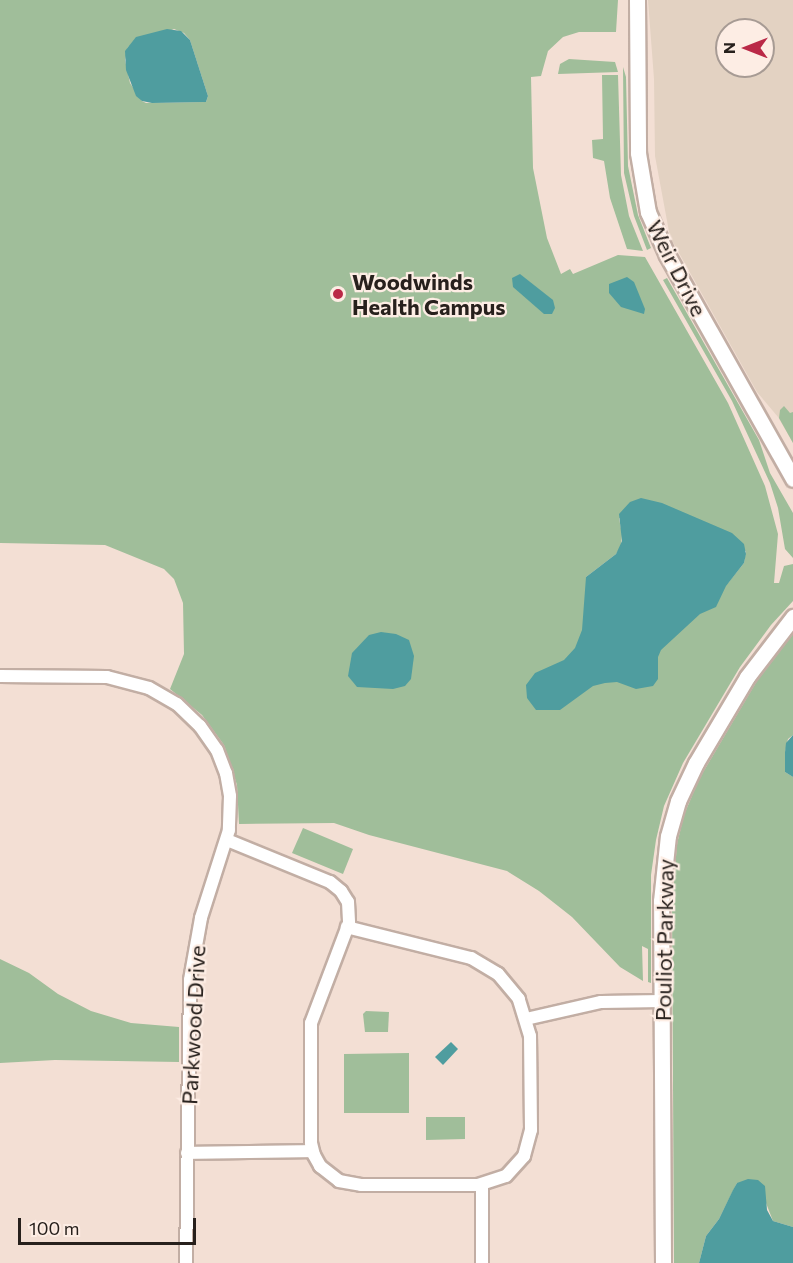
<!DOCTYPE html>
<style>
body{margin:0}
#map{position:relative;width:793px;height:1263px;overflow:hidden;background:#f3dfd4;font-family:Commissioner,sans-serif}
div>[style]{position:absolute}
.medical>*{inset:0;background:#e3d2c2}
.green>*{inset:0;background:#a0be9a}
.water>*{inset:0;background:#4f9d9f}
.roads{filter:drop-shadow(2px 0 #c2aea4) drop-shadow(-2px 0 #c2aea4) drop-shadow(0 2px #c2aea4) drop-shadow(0 -2px #c2aea4)}
.minor>*{height:12px;margin:-6px;padding:0 6px;transform-origin:6px;border-radius:6px;background:#fff}
.tertiary>*{height:15px;margin:-7.5px;padding:0 7.5px;transform-origin:7.5px;border-radius:7.5px;background:#fff}
.dots>*{width:16px;height:16px;translate:-50% -50%;box-sizing:border-box;border:3px solid #fdede4;border-radius:50%}
span{translate:-50% -50%;white-space:nowrap;text-align:center;line-height:1.15;-webkit-text-stroke:4.5px #fdede4;paint-order:stroke}
.street-label{font-size:22px;color:#27201c}
.poi-label{font-size:22px;color:#27201c;font-weight:700}
.left{translate:0 -50%;text-align:left}
.north{position:absolute;left:715px;top:18px;width:60px;height:60px;box-sizing:border-box;background:#fdede4;border:2px solid #a79b94;border-radius:50%;rotate:270deg;font-size:16px;font-weight:700;line-height:24px;text-align:center;color:#27201c}
.north::after{content:'';display:block;margin:auto;width:21px;height:27px;background:#ba2947;clip-path:polygon(50% 0,100% 100%,50% 72%,0 100%)}
.scale{position:absolute;left:18px;top:1218px;width:178px;height:27px;box-sizing:border-box;border:3px solid #27201c;border-top:0;padding-left:8px;font-size:18px;line-height:21px;white-space:nowrap;color:#27201c;-webkit-text-stroke:4px #fdede4;paint-order:stroke}
</style>
<div id="map">
<div class="medical">
<div style="clip-path:polygon(evenodd,648px 0,793px 0,793px 443px,778px 417px,757px 392px,670px 237px,655px 156px,654px 79px,648px 0,727px 30px,763px 30px,763px 66px,727px 66px,727px 30px)"></div>
</div>
<div class="green">
<div style="clip-path:polygon(evenodd,0 0,618px 0,616px 32px,579px 32px,563px 37px,548px 51px,541px 76px,531px 77px,533px 168px,547px 238px,561px 274px,570px 269px,573px 274px,618px 255px,645px 257px,728px 403px,765px 486px,778px 534px,774px 583px,779px 583px,784px 566px,793px 564px,793px 601px,771px 625px,740px 667px,683px 763px,664px 806px,656px 840px,651px 875px,651px 983px,648px 982px,648px 949px,642px 946px,643px 981px,620px 967px,572px 917px,539px 891px,507px 871px,369px 835px,334px 823px,239px 824px,237px 785px,224px 745px,202px 715px,170px 689px,184px 654px,183px 603px,174px 579px,164px 569px,105px 545px,0 543px,0 0,174px 29px,184px 33px,190px 40px,208px 96px,206px 102px,146px 103px,142px 101px,130px 83px,125px 60px,128px 47px,174px 29px,0 0,619px 518px,746px 551px,744px 563px,728px 583px,586px 577px,616px 554px,621px 546px,622px 534px,619px 518px)"></div>
<div style="clip-path:polygon(569px 59px,615px 62px,618px 72px,558px 74px,560px 64px)"></div>
<div style="clip-path:polygon(623px 67px,626px 77px,628px 166px,638px 215px,651px 248px,647px 250px,634px 216px,624px 173px)"></div>
<div style="clip-path:polygon(602px 75px,618px 75px,621px 175px,629px 216px,643px 251px,627px 249px,610px 198px,604px 161px,593px 158px,592px 140px,603px 139px)"></div>
<div style="clip-path:polygon(667px 278px,759px 440px,770px 473px,793px 513px,793px 558px,785px 549px,778px 508px,770px 483px,732px 401px,663px 280px)"></div>
<div style="clip-path:polygon(784px 406px,790px 413px,793px 412px,793px 443px,779px 418px,780px 410px)"></div>
<div style="clip-path:polygon(793px 632px,793px 735px,788px 739px,785px 752px,785px 772px,793px 777px,793px 1227px,773px 1221px,766px 1203px,737px 1183px,719px 1219px,706px 1236px,699px 1263px,674px 1263px,672px 906px,677px 844px,684px 815px,699px 779px,758px 679px)"></div>
<div style="clip-path:polygon(303px 828px,353px 849px,343px 874px,292px 853px)"></div>
<div style="clip-path:polygon(0 959px,29px 973px,58px 994px,91px 1011px,131px 1023px,179px 1027px,179px 1062px,55px 1060px,0 1063px)"></div>
<div style="clip-path:polygon(366px 1011px,389px 1012px,388px 1032px,365px 1032px,363px 1014px)"></div>
<div style="clip-path:polygon(409px 1053px,409px 1113px,344px 1113px,344px 1054px)"></div>
<div style="clip-path:polygon(426px 1117px,465px 1117px,465px 1139px,426px 1140px)"></div>
</div>
<div class="water">
<div style="clip-path:polygon(167px 29px,181px 31px,190px 40px,208px 96px,206px 102px,152px 103px,142px 101px,136px 96px,126px 70px,125px 51px,136px 37px)"></div>
<div style="clip-path:polygon(520px 274px,553px 300px,555px 308px,552px 314px,544px 314px,513px 287px,512px 278px)"></div>
<div style="clip-path:polygon(627px 277px,634px 282px,645px 309px,644px 314px,621px 307px,609px 293px,609px 284px)"></div>
<div style="clip-path:polygon(641px 498px,662px 503px,732px 533px,744px 544px,746px 554px,744px 563px,726px 586px,716px 607px,700px 614px,661px 650px,658px 657px,658px 679px,653px 686px,636px 689px,617px 682px,605px 683px,593px 686px,560px 710px,536px 710px,527px 698px,526px 685px,535px 673px,564px 660px,575px 648px,582px 630px,586px 577px,616px 554px,622px 541px,619px 514px,630px 502px)"></div>
<div style="clip-path:polygon(381px 632px,396px 634px,409px 640px,414px 656px,411px 679px,405px 686px,393px 689px,357px 687px,348px 676px,352px 653px,369px 635px)"></div>
<div style="clip-path:polygon(793px 735px,793px 777px,785px 772px,785px 752px,786px 743px)"></div>
<div style="clip-path:polygon(451px 1042px,458px 1049px,443px 1065px,435px 1057px)"></div>
<div style="clip-path:polygon(748px 1179px,758px 1180px,765px 1186px,767px 1210px,773px 1221px,793px 1227px,793px 1263px,699px 1263px,706px 1236px,719px 1219px,733px 1190px,737px 1183px)"></div>
</div>
<div class="roads">
<div class="minor">
<div style="left:0;top:676px;width:107px;rotate:0.5deg"></div>
<div style="left:107px;top:677px;width:43px;rotate:14.7deg"></div>
<div style="left:149px;top:688px;width:32px;rotate:30deg"></div>
<div style="left:177px;top:704px;width:32px;rotate:44deg"></div>
<div style="left:200px;top:726px;width:29px;rotate:55deg"></div>
<div style="left:217px;top:750px;width:25px;rotate:69deg"></div>
<div style="left:226px;top:773px;width:23px;rotate:80deg"></div>
<div style="left:230px;top:796px;width:34px;rotate:92deg"></div>
<div style="left:229px;top:830px;width:92px;rotate:107.7deg"></div>
<div style="left:201px;top:918px;width:63px;rotate:100.1deg"></div>
<div style="left:190px;top:980px;width:283px;rotate:90.8deg"></div>
<div style="left:227px;top:840px;width:111px;rotate:22.2deg"></div>
<div style="left:330px;top:882px;width:14px;rotate:39deg"></div>
<div style="left:341px;top:891px;width:13px;rotate:58deg"></div>
<div style="left:348px;top:902px;width:21px;rotate:87deg"></div>
<div style="left:349px;top:923px;width:107px;rotate:110.8deg"></div>
<div style="left:311px;top:1023px;width:120px;rotate:90deg"></div>
<div style="left:311px;top:1143px;width:12px;rotate:76deg"></div>
<div style="left:314px;top:1155px;width:13px;rotate:61deg"></div>
<div style="left:320px;top:1166px;width:24px;rotate:38deg"></div>
<div style="left:339px;top:1181px;width:22px;rotate:10deg"></div>
<div style="left:361px;top:1185px;width:117px"></div>
<div style="left:478px;top:1185px;width:29px;rotate:-18deg"></div>
<div style="left:506px;top:1176px;width:27px;rotate:-48deg"></div>
<div style="left:524px;top:1156px;width:27px;rotate:-75deg"></div>
<div style="left:531px;top:1130px;width:94px;rotate:-90.6deg"></div>
<div style="left:530px;top:1036px;width:39px;rotate:-107deg"></div>
<div style="left:519px;top:999px;width:33px;rotate:-130deg"></div>
<div style="left:498px;top:974px;width:31px;rotate:-149deg"></div>
<div style="left:471px;top:958px;width:128px;rotate:-166deg"></div>
<div style="left:526px;top:1019px;width:77px;rotate:-12.8deg"></div>
<div style="left:601px;top:1002px;width:61px;rotate:-0.9deg"></div>
<div style="left:187px;top:1153px;width:125px;rotate:-0.9deg"></div>
<div style="left:482px;top:1185px;width:78px;rotate:90deg"></div>
</div>
<div class="tertiary">
<div style="left:637px;top:0;width:153px;rotate:89.6deg"></div>
<div style="left:638px;top:153px;width:60px;rotate:80.4deg"></div>
<div style="left:648px;top:212px;width:47px;rotate:66.2deg"></div>
<div style="left:667px;top:255px;width:257px;rotate:60.6deg"></div>
<div style="left:663px;top:1263px;width:362px;rotate:-90.3deg"></div>
<div style="left:661px;top:901px;width:65px;rotate:-83.9deg"></div>
<div style="left:668px;top:836px;width:36px;rotate:-74deg"></div>
<div style="left:678px;top:801px;width:42px;rotate:-64.7deg"></div>
<div style="left:696px;top:763px;width:100px;rotate:-59.3deg"></div>
<div style="left:747px;top:677px;width:76px;rotate:-52.5deg"></div>
</div>
</div>
<div class="dots">
<div style="left:338px;top:294px;background:#ba2947"></div>
</div>
<div class="street-label">
<span style="left:677px;top:268px;rotate:63deg">Weir Drive</span>
<span style="left:664px;top:940px;rotate:-89deg">Pouliot Parkway</span>
<span style="left:193px;top:1025px;rotate:-87deg">Parkwood Drive</span>
</div>
<div class="poi-label">
<span class="left" style="left:352px;top:294px">Woodwinds<br>Health Campus</span>
</div>
<div class="north">N</div>
<div class="scale">100 m</div>
</div>
